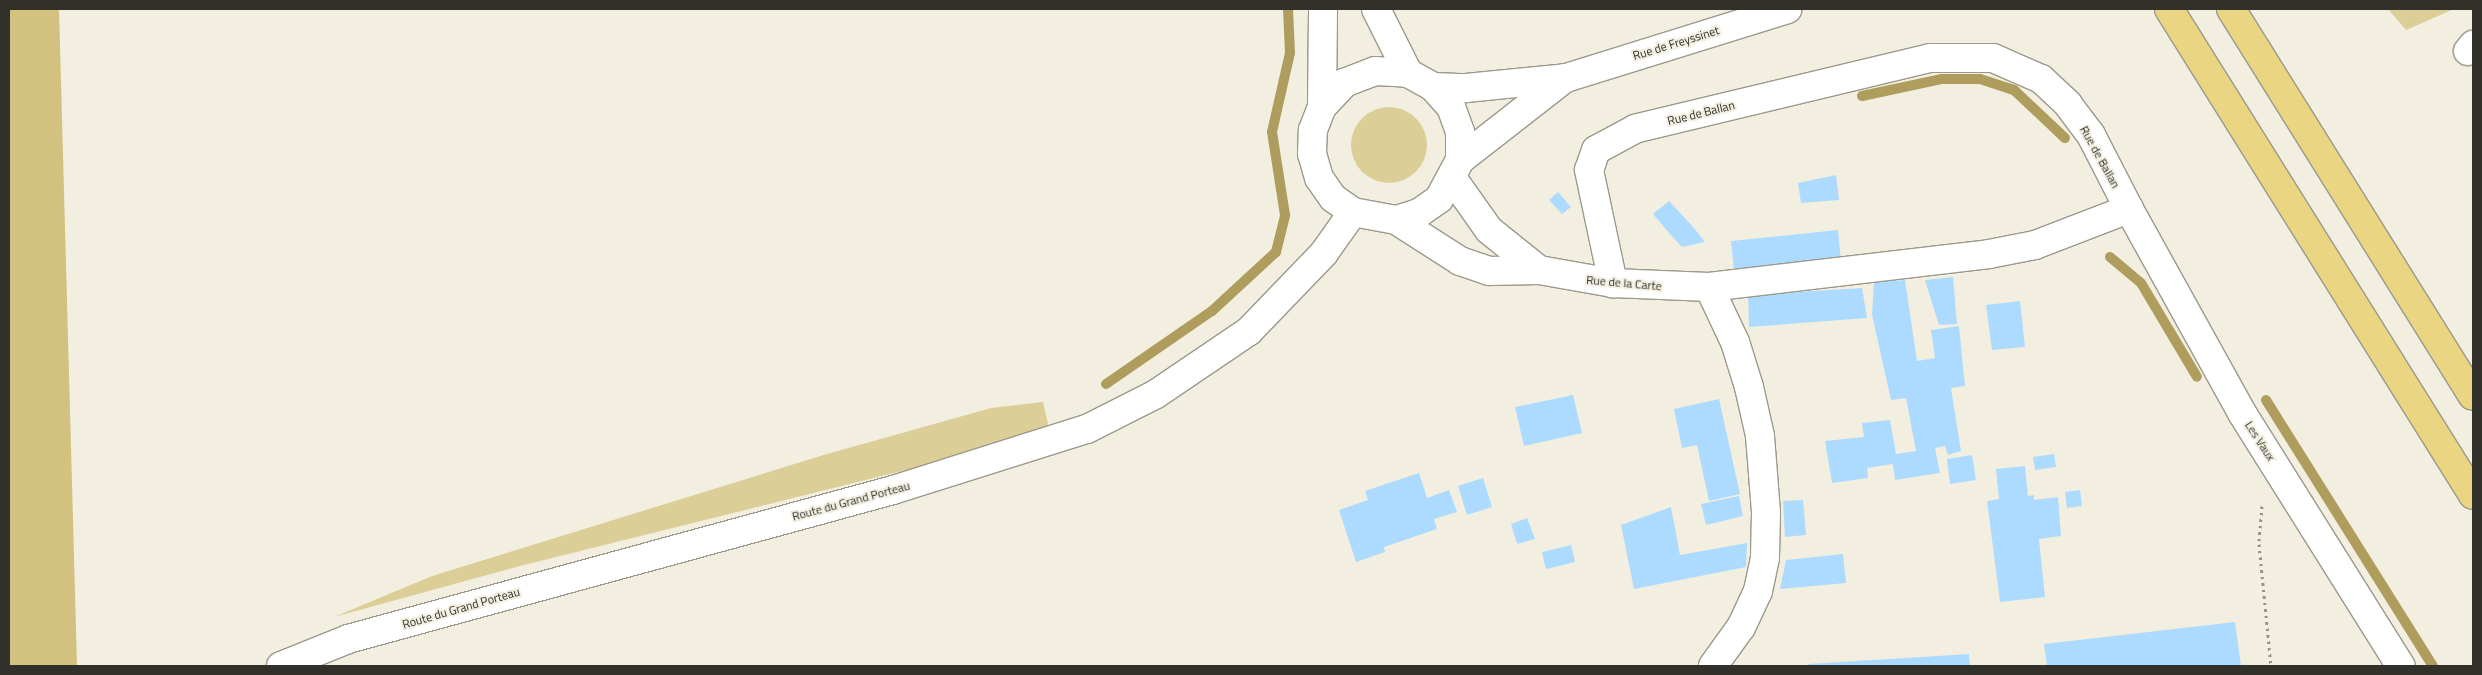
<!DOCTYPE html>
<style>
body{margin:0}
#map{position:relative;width:2482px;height:675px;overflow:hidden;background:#f2efe1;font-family:"Titillium Web",sans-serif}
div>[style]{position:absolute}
.green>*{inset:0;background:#dcce97}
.round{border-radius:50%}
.forest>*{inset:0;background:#d2c17f}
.stream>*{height:10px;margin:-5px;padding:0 5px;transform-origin:5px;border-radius:5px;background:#ae9d5d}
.building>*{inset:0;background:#addbff}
.path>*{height:3px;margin-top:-1.5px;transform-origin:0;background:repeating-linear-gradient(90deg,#95938a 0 2.5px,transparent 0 6.5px)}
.roads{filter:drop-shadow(1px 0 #9c998c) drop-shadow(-1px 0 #9c998c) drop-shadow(0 1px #9c998c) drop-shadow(0 -1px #9c998c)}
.minor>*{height:28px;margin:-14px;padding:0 14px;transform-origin:14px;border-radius:14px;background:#fff}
.highway>*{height:28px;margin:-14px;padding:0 14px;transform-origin:14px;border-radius:14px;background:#ead582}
span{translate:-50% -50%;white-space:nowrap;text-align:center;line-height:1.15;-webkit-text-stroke:4px #f2efe1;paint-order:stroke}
.street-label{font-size:12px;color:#31302b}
.frame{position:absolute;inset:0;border:10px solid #31302b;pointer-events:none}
</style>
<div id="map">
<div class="green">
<div style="clip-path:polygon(2388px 9px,2454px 9px,2406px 30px)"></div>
<div class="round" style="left:1351px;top:107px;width:76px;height:76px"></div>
<div style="clip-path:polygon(1043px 402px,1049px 428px,926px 465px,520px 566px,334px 617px,432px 576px,827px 454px,991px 408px)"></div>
</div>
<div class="forest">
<div style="clip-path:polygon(9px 9px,59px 9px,77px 666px,9px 666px)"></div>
</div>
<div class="stream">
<div style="left:1862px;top:96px;width:82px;rotate:-12deg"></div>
<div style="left:1942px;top:79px;width:38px"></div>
<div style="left:1980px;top:79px;width:36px;rotate:18deg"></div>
<div style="left:2014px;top:90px;width:70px;rotate:43.3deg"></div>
<div style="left:2110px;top:257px;width:40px;rotate:40deg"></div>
<div style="left:2141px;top:283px;width:109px;rotate:59.2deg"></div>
<div style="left:1106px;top:384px;width:129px;rotate:-34.6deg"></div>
<div style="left:1212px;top:311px;width:87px;rotate:-42.7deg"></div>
<div style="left:1276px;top:252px;width:38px;rotate:-76deg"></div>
<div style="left:1285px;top:215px;width:84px;rotate:-98.9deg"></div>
<div style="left:1272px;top:132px;width:81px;rotate:-77.2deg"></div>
<div style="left:1290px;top:53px;width:44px;rotate:-92.6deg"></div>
<div style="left:2266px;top:400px;width:314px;rotate:57.9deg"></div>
</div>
<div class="building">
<div style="clip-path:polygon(1836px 175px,1839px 200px,1801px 203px,1798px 183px)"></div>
<div style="clip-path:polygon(1558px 192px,1571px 207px,1562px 214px,1549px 200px)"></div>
<div style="clip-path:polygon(1669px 201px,1694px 228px,1705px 242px,1682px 247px,1670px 234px,1653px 214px)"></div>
<div style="clip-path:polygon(1838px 230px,1841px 262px,1734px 270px,1731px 241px)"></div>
<div style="clip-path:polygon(1953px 277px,1957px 324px,1939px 325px,1925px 280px)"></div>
<div style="clip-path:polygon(1905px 280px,1917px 361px,1935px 358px,1931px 330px,1959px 326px,1965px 386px,1951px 388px,1961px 451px,1948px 455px,1945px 446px,1935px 448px,1940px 473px,1895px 480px,1893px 464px,1867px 468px,1868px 478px,1832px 483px,1825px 441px,1864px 437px,1862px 423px,1890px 420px,1896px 454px,1916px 451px,1906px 398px,1891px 400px,1872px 315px,1874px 282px)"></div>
<div style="clip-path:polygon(1862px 288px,1867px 318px,1749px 327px,1748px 295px)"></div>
<div style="clip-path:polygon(2020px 301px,2025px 347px,1992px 350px,1986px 305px)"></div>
<div style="clip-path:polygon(1573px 395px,1582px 433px,1524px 446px,1515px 407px)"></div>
<div style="clip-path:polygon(1719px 399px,1740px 494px,1709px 501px,1697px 445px,1682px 448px,1674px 409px)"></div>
<div style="clip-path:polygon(2054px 454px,2056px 467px,2035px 470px,2033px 457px)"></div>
<div style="clip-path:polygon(1972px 455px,1976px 480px,1950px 484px,1947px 459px)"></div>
<div style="clip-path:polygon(2025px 466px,2028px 496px,2034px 495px,2034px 500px,2058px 497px,2061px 536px,2039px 539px,2045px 597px,2000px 602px,1987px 501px,1999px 499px,1996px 469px)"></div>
<div style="clip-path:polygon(1419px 473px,1427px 498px,1449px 490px,1457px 512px,1434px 519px,1437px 529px,1384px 547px,1385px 552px,1356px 562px,1339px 510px,1368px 500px,1365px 491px)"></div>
<div style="clip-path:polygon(1483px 478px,1492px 507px,1467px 515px,1458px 486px)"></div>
<div style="clip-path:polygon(2080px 490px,2082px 506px,2067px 508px,2065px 492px)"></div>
<div style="clip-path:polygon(1739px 496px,1743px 516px,1706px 525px,1701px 504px)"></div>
<div style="clip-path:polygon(1803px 500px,1806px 535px,1785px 537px,1783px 501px)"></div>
<div style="clip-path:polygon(1671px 507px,1680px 555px,1747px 543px,1746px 567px,1634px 589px,1621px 525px)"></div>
<div style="clip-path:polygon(1527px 518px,1535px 539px,1517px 544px,1511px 524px)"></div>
<div style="clip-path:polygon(1571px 545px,1575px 562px,1546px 569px,1542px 552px)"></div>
<div style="clip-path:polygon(1843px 554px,1846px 583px,1780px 589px,1786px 560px)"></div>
<div style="clip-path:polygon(2235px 622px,2241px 666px,2047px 666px,2044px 644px)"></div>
<div style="clip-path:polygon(1969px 654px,1970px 666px,1808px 666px,1808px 664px)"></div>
</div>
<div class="path">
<div style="left:2262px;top:506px;width:38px;rotate:95deg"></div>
<div style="left:2259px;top:544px;width:123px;rotate:84.4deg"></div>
</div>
<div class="roads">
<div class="minor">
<div style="left:1376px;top:9px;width:72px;rotate:63.4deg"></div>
<div style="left:2468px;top:51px;width:8px;rotate:-50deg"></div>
<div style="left:1433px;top:87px;width:27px;rotate:48deg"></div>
<div style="left:1451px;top:107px;width:27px;rotate:70deg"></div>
<div style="left:1460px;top:132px;width:28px;rotate:90deg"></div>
<div style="left:1460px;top:160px;width:44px;rotate:118.3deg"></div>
<div style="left:1439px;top:199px;width:24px;rotate:145deg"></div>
<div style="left:1419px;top:213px;width:24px;rotate:163deg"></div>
<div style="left:1396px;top:220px;width:44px;rotate:-169.5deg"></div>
<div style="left:1353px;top:212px;width:24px;rotate:-145deg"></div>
<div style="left:1333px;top:198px;width:24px;rotate:-125deg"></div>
<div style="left:1319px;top:178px;width:25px;rotate:-106deg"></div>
<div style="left:1312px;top:154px;width:24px;rotate:-88deg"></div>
<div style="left:1313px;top:130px;width:25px;rotate:-69deg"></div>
<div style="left:1322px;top:107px;width:33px;rotate:-47deg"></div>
<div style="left:1344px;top:83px;width:33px;rotate:-21deg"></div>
<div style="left:1375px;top:71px;width:33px;rotate:3deg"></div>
<div style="left:1408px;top:73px;width:29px;rotate:29deg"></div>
<div style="left:1433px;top:87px;width:33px;rotate:2deg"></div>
<div style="left:1466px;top:88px;width:100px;rotate:-5.7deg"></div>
<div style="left:1566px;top:78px;width:232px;rotate:-17.3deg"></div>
<div style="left:1322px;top:107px;width:98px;rotate:-89.4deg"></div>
<div style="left:1460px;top:160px;width:133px;rotate:-38deg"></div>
<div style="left:1453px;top:179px;width:62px;rotate:54.8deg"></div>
<div style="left:1489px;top:230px;width:64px;rotate:38.7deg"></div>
<div style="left:2129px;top:209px;width:233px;rotate:61deg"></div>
<div style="left:2242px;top:413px;width:299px;rotate:57.9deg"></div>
<div style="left:1396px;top:220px;width:76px;rotate:32.6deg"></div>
<div style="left:1460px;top:261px;width:31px;rotate:19deg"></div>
<div style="left:1489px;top:271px;width:50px;rotate:-1.1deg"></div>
<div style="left:1539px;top:270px;width:75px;rotate:10deg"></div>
<div style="left:1613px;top:283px;width:96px;rotate:2.4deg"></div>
<div style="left:1709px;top:287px;width:282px;rotate:-6.7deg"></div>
<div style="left:1989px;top:254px;width:47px;rotate:-11.1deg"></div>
<div style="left:2035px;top:245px;width:101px;rotate:-21deg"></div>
<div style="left:2129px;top:209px;width:83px;rotate:-117.2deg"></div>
<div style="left:2091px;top:135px;width:39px;rotate:-127deg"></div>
<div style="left:2068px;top:104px;width:37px;rotate:-137deg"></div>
<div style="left:2041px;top:79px;width:52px;rotate:-156.4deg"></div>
<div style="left:1993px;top:58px;width:63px;rotate:180deg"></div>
<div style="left:1930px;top:58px;width:303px;rotate:166.5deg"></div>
<div style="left:1635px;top:129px;width:44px;rotate:151.7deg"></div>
<div style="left:1596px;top:150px;width:21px;rotate:109deg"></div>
<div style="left:1589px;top:170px;width:116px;rotate:78deg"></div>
<div style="left:1709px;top:287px;width:61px;rotate:64.7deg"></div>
<div style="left:1735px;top:342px;width:47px;rotate:72.7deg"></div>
<div style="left:1749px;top:387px;width:50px;rotate:77.3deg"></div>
<div style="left:1760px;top:436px;width:77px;rotate:85.5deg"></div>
<div style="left:1766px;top:513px;width:45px;rotate:91.3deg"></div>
<div style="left:1765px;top:558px;width:34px;rotate:102deg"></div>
<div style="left:1758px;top:591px;width:40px;rotate:115deg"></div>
<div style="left:1741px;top:627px;width:48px;rotate:125.7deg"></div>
<div style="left:281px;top:666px;width:72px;rotate:-21.9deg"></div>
<div style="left:348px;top:639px;width:565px;rotate:-15.29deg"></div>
<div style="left:893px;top:490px;width:203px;rotate:-17.5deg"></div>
<div style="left:1087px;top:429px;width:77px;rotate:-26.9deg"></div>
<div style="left:1156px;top:394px;width:112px;rotate:-34.1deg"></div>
<div style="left:1249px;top:331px;width:108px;rotate:-46.1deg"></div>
<div style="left:1324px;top:253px;width:50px;rotate:-54.7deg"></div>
</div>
<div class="highway">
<div style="left:2169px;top:9px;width:573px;rotate:57.97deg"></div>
<div style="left:2231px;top:9px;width:456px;rotate:58deg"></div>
</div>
</div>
<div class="street-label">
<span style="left:1676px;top:43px;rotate:-17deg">Rue de Freyssinet</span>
<span style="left:1701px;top:113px;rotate:-14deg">Rue de Ballan</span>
<span style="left:2100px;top:157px;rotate:61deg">Rue de Ballan</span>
<span style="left:1624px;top:283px;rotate:5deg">Rue de la Carte</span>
<span style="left:2260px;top:441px;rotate:57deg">Les Vaux</span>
<span style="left:851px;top:501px;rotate:-15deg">Route du Grand Porteau</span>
<span style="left:461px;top:608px;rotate:-16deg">Route du Grand Porteau</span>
</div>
<div class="frame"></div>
</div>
